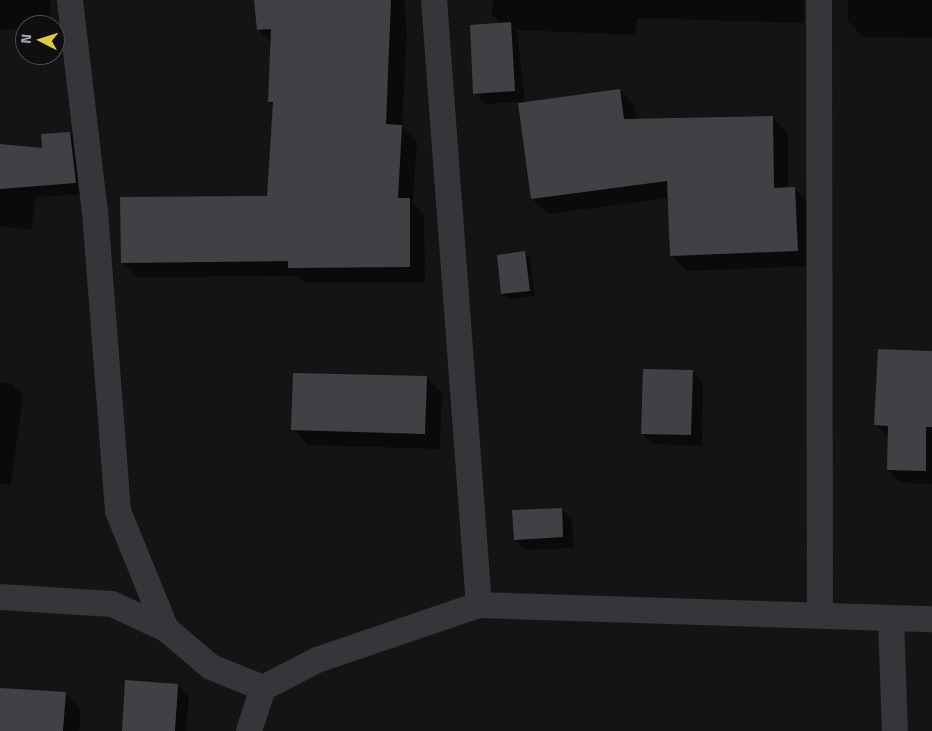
<!DOCTYPE html>
<style>
body{margin:0}
#map{position:relative;width:932px;height:731px;overflow:hidden;background:#141415;font-family:"Titillium Web",sans-serif}
div>[style]{position:absolute}
.shadow>*{inset:0;background:#0007}
.building>*{inset:0;background:#414145}
.street>*{height:26px;margin:-13px;padding:0 13px;transform-origin:13px;border-radius:13px;background:#36353a}
span{translate:-50% -50%;white-space:nowrap;text-align:center;line-height:1.15;-webkit-text-stroke:4.5px #0f0f10;paint-order:stroke}
.north{position:absolute;left:15px;top:15px;width:50px;height:50px;box-sizing:border-box;background:#0f0f10;border:1px solid #4c4c52;border-radius:50%;rotate:275deg;font-size:14px;font-weight:700;line-height:20px;text-align:center;color:#a7a8b4}
.north::after{content:'';display:block;margin:auto;width:18px;height:22px;background:#dfcb42;clip-path:polygon(50% 0,100% 100%,50% 72%,0 100%)}
</style>
<div id="map">
<div class="shadow">
<div style="clip-path:polygon(0 0,50px 0,51px 25px,0 30px)"></div>
<div style="clip-path:polygon(255px 0,404px 0,407px 33px,402px 127px,417px 142px,413px 203px,424px 215px,425px 282px,305px 283px,298px 276px,137px 277px,122px 262px,269px 197px,274px 106px,269px 102px,272px 43px,258px 30px)"></div>
<div style="clip-path:polygon(493px 0,804px 0,804px 23px,637px 18px,636px 35px,517px 30px,525px 103px,620px 90px,635px 106px,637px 120px,772px 117px,788px 133px,788px 189px,795px 189px,810px 204px,813px 266px,687px 271px,671px 255px,669px 198px,548px 214px,532px 199px,519px 102px,486px 104px,475px 93px,501px 24px,492px 15px)"></div>
<div style="clip-path:polygon(848px 0,932px 0,932px 38px,863px 37px,848px 21px)"></div>
<div style="clip-path:polygon(70px 133px,81px 144px,87px 194px,35px 197px,32px 230px,0 226px,0 145px,44px 149px)"></div>
<div style="clip-path:polygon(525px 253px,530px 258px,535px 296px,508px 299px,503px 294px)"></div>
<div style="clip-path:polygon(932px 353px,932px 484px,901px 483px,888px 470px,889px 438px,876px 425px)"></div>
<div style="clip-path:polygon(692px 371px,703px 382px,702px 446px,653px 444px,642px 434px)"></div>
<div style="clip-path:polygon(426px 377px,442px 393px,440px 449px,308px 445px,293px 429px)"></div>
<div style="clip-path:polygon(0 382px,12px 384px,23px 395px,11px 485px,0 484px)"></div>
<div style="clip-path:polygon(561px 509px,572px 520px,574px 548px,526px 550px,515px 540px)"></div>
<div style="clip-path:polygon(178px 685px,189px 696px,186px 731px,123px 731px)"></div>
<div style="clip-path:polygon(0 690px,65px 693px,81px 709px,79px 731px,0 731px)"></div>
</div>
<div class="building">
<div style="clip-path:polygon(254px 0,391px 0,386px 124px,402px 125px,398px 198px,410px 198px,410px 267px,288px 268px,288px 261px,121px 263px,120px 197px,267px 196px,273px 102px,268px 102px,271px 29px,257px 30px)"></div>
<div style="clip-path:polygon(511px 22px,515px 91px,473px 94px,470px 25px)"></div>
<div style="clip-path:polygon(620px 89px,624px 119px,773px 116px,774px 188px,795px 187px,798px 251px,670px 256px,667px 181px,531px 199px,518px 103px)"></div>
<div style="clip-path:polygon(70px 132px,76px 183px,0 189px,0 144px,42px 148px,41px 134px)"></div>
<div style="clip-path:polygon(525px 251px,530px 291px,501px 294px,497px 255px)"></div>
<div style="clip-path:polygon(878px 349px,932px 351px,932px 427px,926px 427px,926px 471px,887px 470px,888px 426px,874px 425px)"></div>
<div style="clip-path:polygon(643px 369px,693px 370px,691px 435px,641px 434px)"></div>
<div style="clip-path:polygon(293px 373px,427px 376px,425px 434px,291px 430px)"></div>
<div style="clip-path:polygon(562px 508px,563px 537px,514px 540px,512px 510px)"></div>
<div style="clip-path:polygon(125px 680px,178px 684px,175px 731px,122px 731px)"></div>
<div style="clip-path:polygon(0 688px,66px 692px,63px 731px,0 731px)"></div>
</div>
<div class="street">
<div style="left:70px;top:0;width:213px;rotate:83.3deg"></div>
<div style="left:95px;top:212px;width:300px;rotate:85.6deg"></div>
<div style="left:118px;top:511px;width:127px;rotate:67.9deg"></div>
<div style="left:434px;top:0;width:607px;rotate:85.75deg"></div>
<div style="left:819px;top:0;width:613px;rotate:89.91deg"></div>
<div style="left:0;top:597px;width:112px;rotate:3.6deg"></div>
<div style="left:112px;top:604px;width:60px;rotate:24.8deg"></div>
<div style="left:166px;top:629px;width:59px;rotate:40.2deg"></div>
<div style="left:211px;top:667px;width:56px;rotate:22deg"></div>
<div style="left:263px;top:688px;width:45px;rotate:108deg"></div>
<div style="left:891px;top:619px;width:112px;rotate:88deg"></div>
<div style="left:263px;top:688px;width:61px;rotate:-27.4deg"></div>
<div style="left:317px;top:660px;width:171px;rotate:-18.8deg"></div>
<div style="left:479px;top:605px;width:453px;rotate:1.8deg"></div>
</div>
<div class="north">N</div>
</div>
